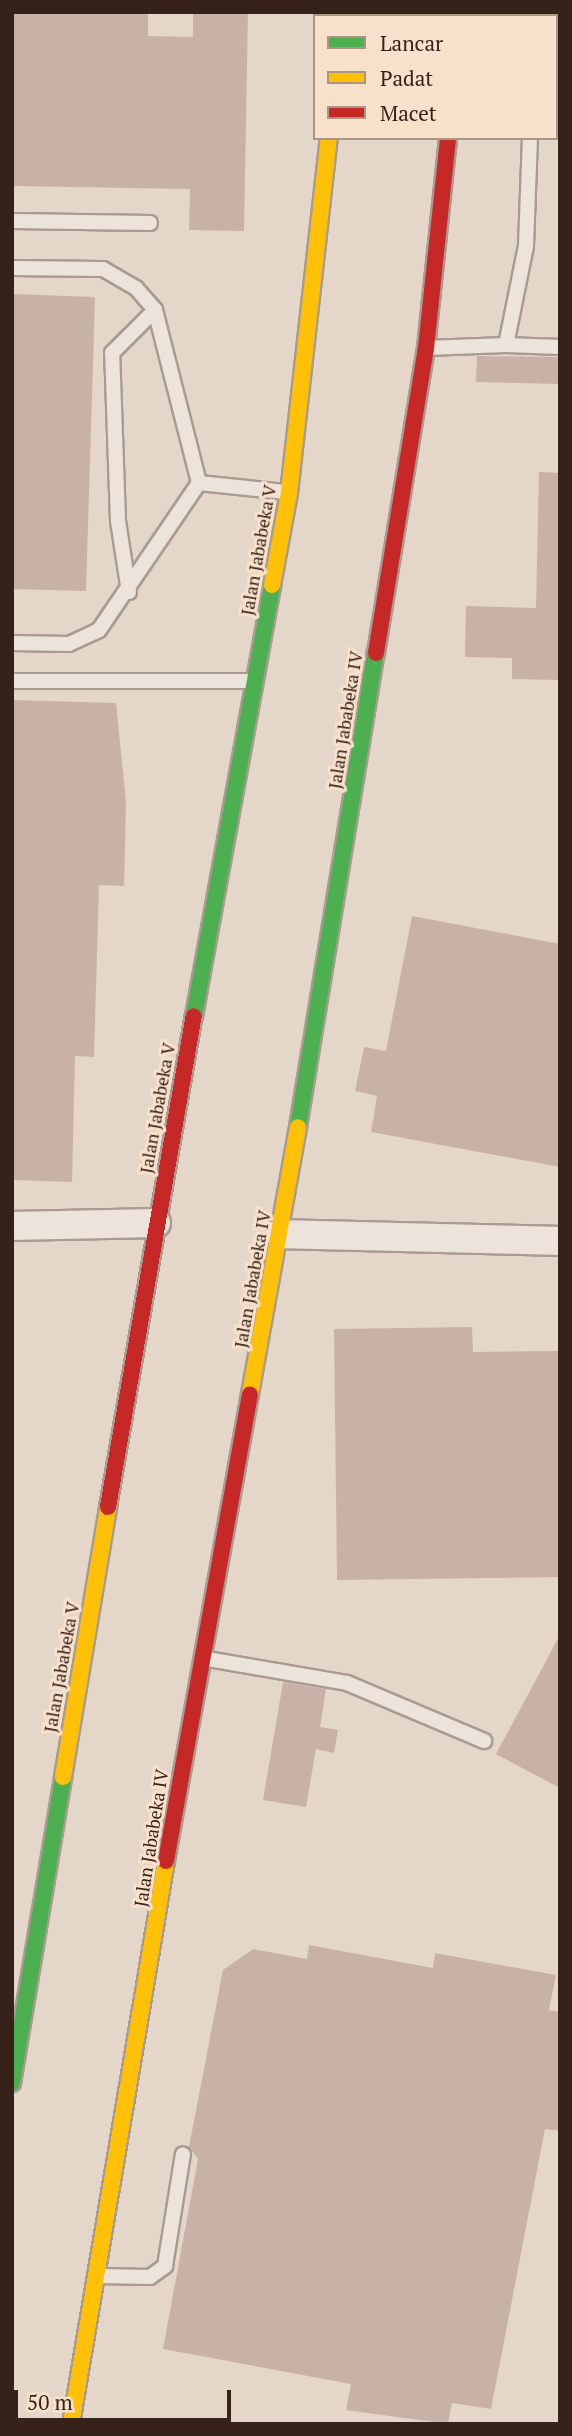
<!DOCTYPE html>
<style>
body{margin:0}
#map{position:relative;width:572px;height:2436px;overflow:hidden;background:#e4d6c8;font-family:"PT Serif",serif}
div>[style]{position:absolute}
.building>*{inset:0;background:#c8b2a8}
.roads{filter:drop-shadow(2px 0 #a99b92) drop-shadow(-2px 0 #a99b92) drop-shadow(0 2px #a99b92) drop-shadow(0 -2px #a99b92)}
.lane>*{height:14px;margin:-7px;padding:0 7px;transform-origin:7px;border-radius:7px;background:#ece3da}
.street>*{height:28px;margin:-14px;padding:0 14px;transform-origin:14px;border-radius:14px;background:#ece3da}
.fast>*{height:16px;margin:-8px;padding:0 8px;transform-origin:8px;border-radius:8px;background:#4caf50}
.slow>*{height:16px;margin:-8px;padding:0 8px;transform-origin:8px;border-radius:8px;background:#ffc107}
.jam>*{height:16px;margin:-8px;padding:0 8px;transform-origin:8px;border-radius:8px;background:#c62828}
span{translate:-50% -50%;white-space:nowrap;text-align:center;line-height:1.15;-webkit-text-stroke:6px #f8e1cb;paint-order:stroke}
.street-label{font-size:18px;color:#37221a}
.frame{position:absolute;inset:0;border:14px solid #37221a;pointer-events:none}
.legend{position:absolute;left:313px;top:14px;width:245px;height:126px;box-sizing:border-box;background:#f8e1cb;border:2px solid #ab9584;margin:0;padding:9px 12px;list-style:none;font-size:21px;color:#37221a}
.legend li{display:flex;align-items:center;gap:14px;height:35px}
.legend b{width:35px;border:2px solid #ab9584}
.scale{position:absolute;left:14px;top:2390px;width:217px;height:32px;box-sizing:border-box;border:4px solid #37221a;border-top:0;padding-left:9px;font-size:21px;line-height:24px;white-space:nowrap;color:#37221a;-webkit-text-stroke:5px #f8e1cb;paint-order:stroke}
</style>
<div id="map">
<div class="building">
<div style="clip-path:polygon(12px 12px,148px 12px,148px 36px,193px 37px,193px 12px,248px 12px,244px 231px,189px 230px,190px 189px,12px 186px)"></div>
<div style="clip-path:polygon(12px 294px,95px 297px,86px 591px,12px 589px)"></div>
<div style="clip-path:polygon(477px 356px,560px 357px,560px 384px,476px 382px)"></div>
<div style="clip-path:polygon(539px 472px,560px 473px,560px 680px,512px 679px,512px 658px,465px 657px,466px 606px,536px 608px)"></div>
<div style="clip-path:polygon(12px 700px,116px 703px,126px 801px,124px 886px,99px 885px,94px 1057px,75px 1056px,72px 1182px,12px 1180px)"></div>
<div style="clip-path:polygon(412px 916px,560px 944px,560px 1167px,371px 1132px,377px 1096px,355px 1091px,364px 1047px,386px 1051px)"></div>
<div style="clip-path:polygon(472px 1327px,473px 1352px,560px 1351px,560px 1577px,337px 1580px,334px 1329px)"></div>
<div style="clip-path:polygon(560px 1635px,560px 1788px,496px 1754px)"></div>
<div style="clip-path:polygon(283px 1682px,326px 1689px,320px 1727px,338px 1730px,334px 1753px,316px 1749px,306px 1807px,263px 1800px)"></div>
<div style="clip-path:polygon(309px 1945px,433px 1968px,435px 1953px,556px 1975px,549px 2010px,560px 2012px,560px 2131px,545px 2129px,491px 2409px,452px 2403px,448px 2424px,346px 2410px,351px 2384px,163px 2349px,198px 2159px,189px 2147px,223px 1970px,253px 1949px,307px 1959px)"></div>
</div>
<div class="roads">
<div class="lane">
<div style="left:12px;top:221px;width:138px;rotate:0.8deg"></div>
<div style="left:12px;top:268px;width:91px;rotate:0.6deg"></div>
<div style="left:103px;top:269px;width:38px;rotate:30deg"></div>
<div style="left:136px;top:288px;width:29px;rotate:49deg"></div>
<div style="left:155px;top:310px;width:179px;rotate:75.7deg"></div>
<div style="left:506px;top:345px;width:54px;rotate:2.1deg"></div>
<div style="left:426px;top:348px;width:80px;rotate:-2.1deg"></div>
<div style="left:506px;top:345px;width:101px;rotate:-78.6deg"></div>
<div style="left:526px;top:246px;width:108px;rotate:-87.9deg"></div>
<div style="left:129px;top:592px;width:72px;rotate:-98.8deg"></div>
<div style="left:118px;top:521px;width:168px;rotate:-92deg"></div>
<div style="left:112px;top:353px;width:61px;rotate:-45deg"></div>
<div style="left:12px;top:643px;width:57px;rotate:1deg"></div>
<div style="left:69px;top:644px;width:33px;rotate:-25deg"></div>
<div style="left:99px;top:630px;width:178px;rotate:-55.8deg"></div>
<div style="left:199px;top:483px;width:87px;rotate:5.9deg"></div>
<div style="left:12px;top:681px;width:240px"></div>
<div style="left:202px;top:1658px;width:147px;rotate:9.8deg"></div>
<div style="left:347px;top:1683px;width:149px;rotate:22.9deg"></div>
<div style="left:99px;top:2276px;width:51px;rotate:1.1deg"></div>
<div style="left:150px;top:2277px;width:19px;rotate:-36deg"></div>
<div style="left:165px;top:2266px;width:113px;rotate:-80.9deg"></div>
</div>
<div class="street">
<div style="left:12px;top:1226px;width:144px;rotate:-1.2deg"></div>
<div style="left:280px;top:1234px;width:280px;rotate:1.4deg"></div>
</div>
<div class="fast">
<div style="left:336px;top:16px;width:4px;rotate:-76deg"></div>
<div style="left:194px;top:1016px;width:438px;rotate:-79.7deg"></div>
<div style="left:298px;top:1127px;width:480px;rotate:-80.7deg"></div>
<div style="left:12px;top:2083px;width:310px;rotate:-80.5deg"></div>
</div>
<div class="slow">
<div style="left:272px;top:585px;width:94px;rotate:-79.5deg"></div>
<div style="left:289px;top:493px;width:357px;rotate:-83.6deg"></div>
<div style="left:250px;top:1394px;width:271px;rotate:-79.8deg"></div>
<div style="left:63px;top:1777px;width:274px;rotate:-80.5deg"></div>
<div style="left:71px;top:2424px;width:571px;rotate:-80.42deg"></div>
</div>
<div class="jam">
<div style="left:453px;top:12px;width:4px;rotate:90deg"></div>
<div style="left:376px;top:653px;width:309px;rotate:-80.7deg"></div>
<div style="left:426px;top:348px;width:211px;rotate:-84deg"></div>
<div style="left:108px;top:1507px;width:498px;rotate:-80.1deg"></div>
<div style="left:166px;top:1861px;width:474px;rotate:-79.8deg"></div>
</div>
</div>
<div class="street-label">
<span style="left:258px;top:550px;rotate:-80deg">Jalan Jababeka V</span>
<span style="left:345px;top:720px;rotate:-81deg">Jalan Jababeka IV</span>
<span style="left:157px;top:1108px;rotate:-80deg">Jalan Jababeka V</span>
<span style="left:252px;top:1279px;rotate:-80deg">Jalan Jababeka IV</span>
<span style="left:61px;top:1667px;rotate:-80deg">Jalan Jababeka V</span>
<span style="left:151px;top:1838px;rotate:-81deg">Jalan Jababeka IV</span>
</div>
<div class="frame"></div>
<ul class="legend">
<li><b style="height:9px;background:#4caf50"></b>Lancar</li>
<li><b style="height:9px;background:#ffc107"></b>Padat</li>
<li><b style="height:9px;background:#c62828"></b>Macet</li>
</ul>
<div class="scale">50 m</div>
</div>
